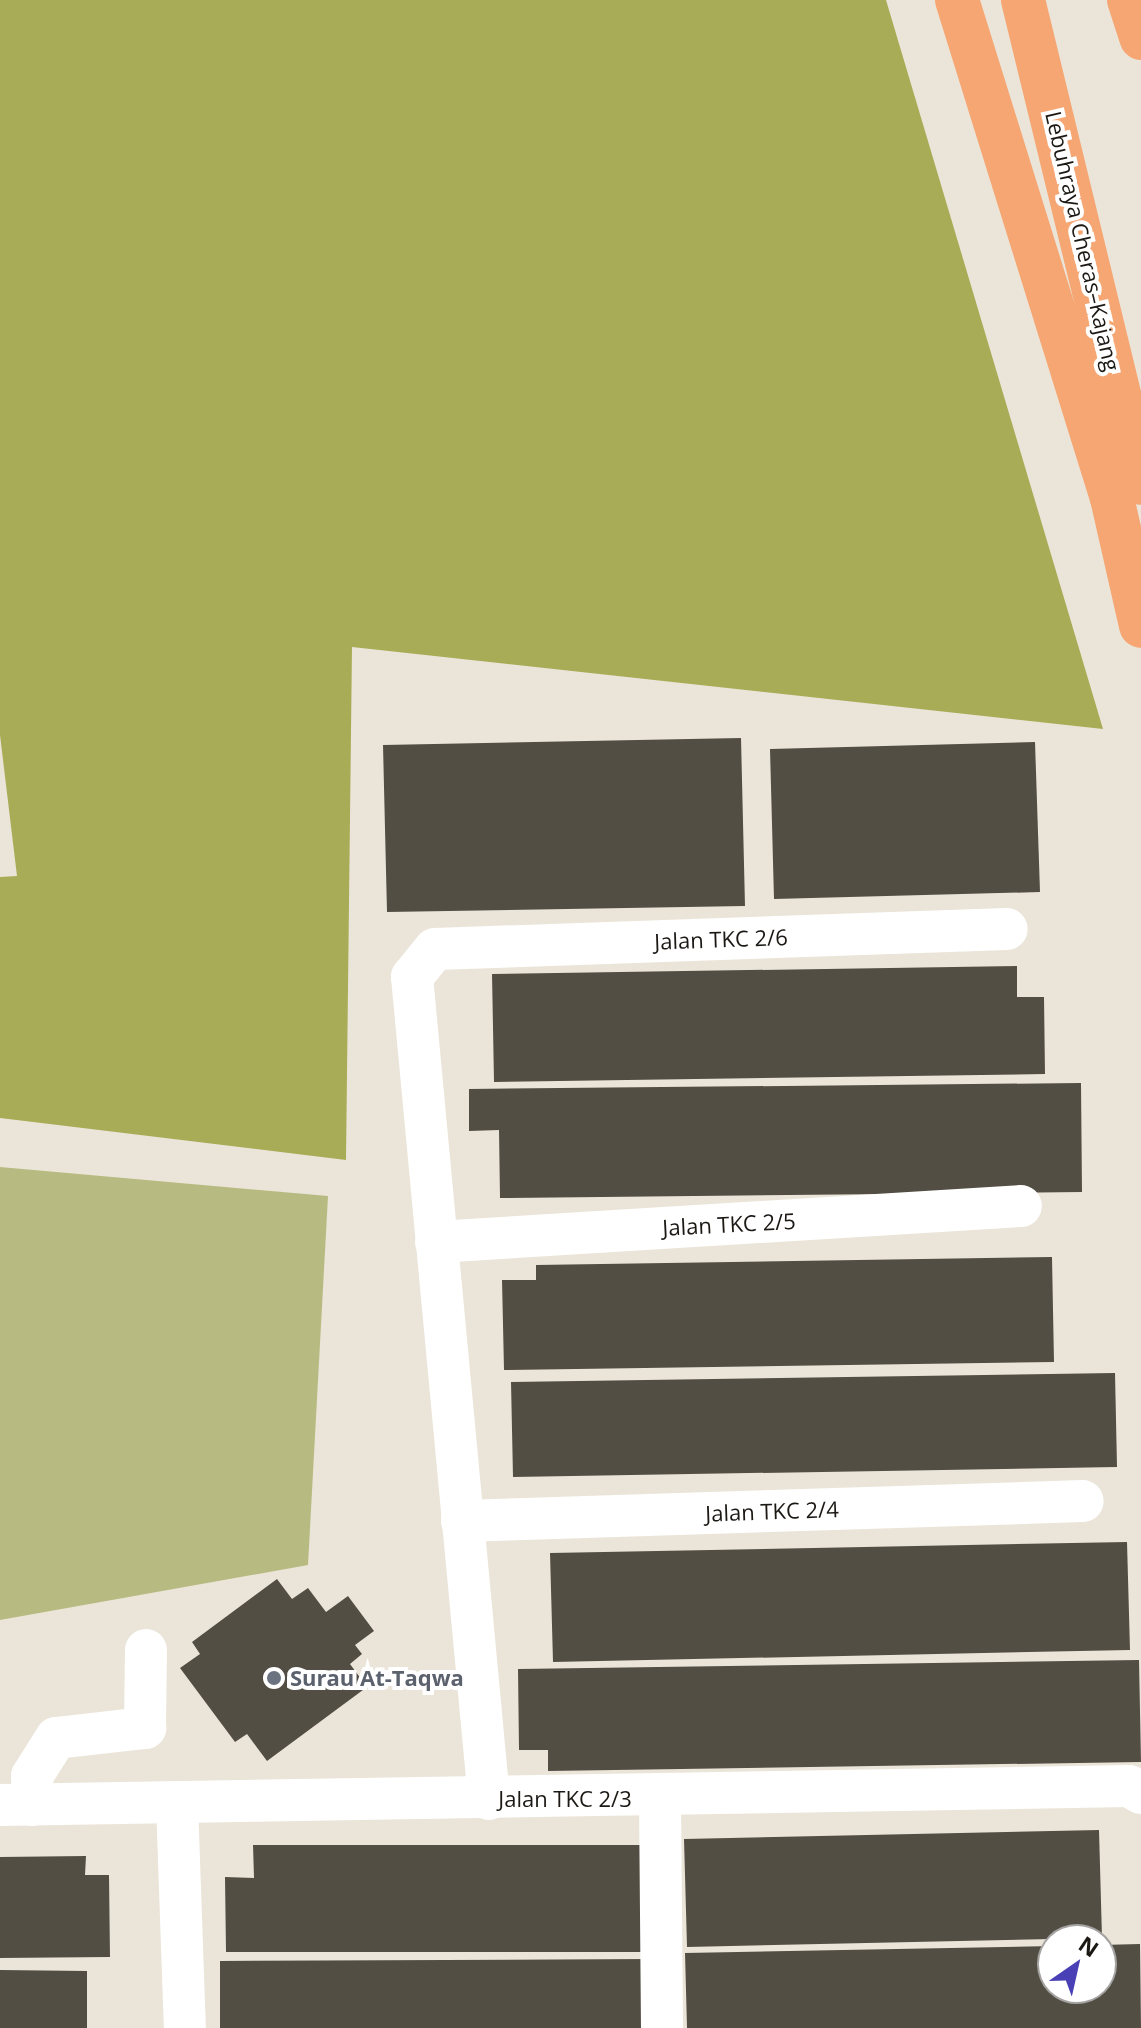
<!DOCTYPE html>
<meta charset="utf-8">
<style>
body{margin:0}
#map{position:relative;width:1141px;height:2028px;overflow:hidden;background:#ebe5d9;font-family:"Open Sans",sans-serif}
div>[style]{position:absolute}
.green>*{inset:0;background:#b8bb81}
.forest>*{inset:0;background:#a9ac56}
.building>*{inset:0;background:#534e44}
.minor>*{height:42px;margin:-21px;padding:0 21px;transform-origin:21px;border-radius:21px;background:#fff}
.highway>*{height:44px;margin:-22px;padding:0 22px;transform-origin:22px;border-radius:22px;background:#f5a673}
.dots>*{width:22px;height:22px;translate:-50% -50%;box-sizing:border-box;border:4px solid #fff;border-radius:50%}
span{translate:-50% -50%;white-space:nowrap;text-align:center;line-height:1.15;-webkit-text-stroke:8px #fff;paint-order:stroke}
.street-label{font-size:22px;color:#1c1915}
.worship-label{font-size:22px;color:#5b616d;font-weight:700}
.left{translate:0 -50%;text-align:left}
.north{position:absolute;left:1037px;top:1924px;width:80px;height:80px;box-sizing:border-box;background:#fff;border:2px solid #a4a3a1;border-radius:50%;rotate:34deg;font-size:22px;font-weight:700;line-height:32px;text-align:center;color:#1c1915}
.north::after{content:'';display:block;margin:auto;width:28px;height:36px;background:#4940b6;clip-path:polygon(50% 0,100% 100%,50% 72%,0 100%)}
</style>
<div id="map">
<div class="green">
<div style="clip-path:polygon(0 1167px,328px 1196px,308px 1565px,0 1620px)"></div>
</div>
<div class="forest">
<div style="clip-path:polygon(0 0,886px 0,1103px 729px,352px 647px,346px 1160px,0 1118px,0 877px,17px 876px,0 735px)"></div>
</div>
<div class="building">
<div style="clip-path:polygon(741px 738px,745px 906px,387px 912px,383px 745px)"></div>
<div style="clip-path:polygon(1035px 742px,1040px 892px,774px 899px,770px 749px)"></div>
<div style="clip-path:polygon(1017px 966px,1017px 997px,1044px 997px,1045px 1074px,494px 1082px,492px 974px)"></div>
<div style="clip-path:polygon(1081px 1083px,1082px 1192px,500px 1198px,499px 1130px,469px 1131px,469px 1089px)"></div>
<div style="clip-path:polygon(1052px 1257px,1054px 1362px,504px 1370px,502px 1280px,536px 1280px,536px 1265px)"></div>
<div style="clip-path:polygon(1115px 1373px,1117px 1467px,513px 1477px,511px 1382px)"></div>
<div style="clip-path:polygon(1127px 1542px,1130px 1650px,553px 1662px,550px 1553px)"></div>
<div style="clip-path:polygon(277px 1579px,292px 1599px,308px 1588px,326px 1612px,348px 1596px,374px 1631px,355px 1645px,362px 1654px,350px 1664px,367px 1687px,267px 1761px,247px 1734px,235px 1742px,180px 1668px,200px 1654px,192px 1642px)"></div>
<div style="clip-path:polygon(1139px 1660px,1141px 1762px,548px 1771px,548px 1750px,519px 1750px,518px 1669px)"></div>
<div style="clip-path:polygon(1099px 1830px,1102px 1938px,687px 1947px,684px 1839px)"></div>
<div style="clip-path:polygon(253px 1845px,652px 1845px,653px 1952px,226px 1952px,225px 1877px,254px 1878px)"></div>
<div style="clip-path:polygon(86px 1856px,85px 1875px,109px 1875px,110px 1957px,0 1958px,0 1857px)"></div>
<div style="clip-path:polygon(1140px 1944px,1141px 2028px,687px 2028px,685px 1953px,1053px 1946px,1053px 1988px,1101px 1988px,1101px 1945px)"></div>
<div style="clip-path:polygon(653px 1959px,654px 2028px,220px 2028px,220px 1961px)"></div>
<div style="clip-path:polygon(0 1970px,87px 1971px,87px 2028px,0 2028px)"></div>
</div>
<div class="minor">
<div style="left:436px;top:1242px;width:586px;rotate:-3.52deg"></div>
<div style="left:462px;top:1521px;width:621px;rotate:-1.84deg"></div>
<div style="left:489px;top:1799px;width:826px;rotate:-95.35deg"></div>
<div style="left:412px;top:977px;width:36px;rotate:-51deg"></div>
<div style="left:435px;top:949px;width:572px;rotate:-2deg"></div>
<div style="left:660px;top:1799px;width:229px;rotate:89.5deg"></div>
<div style="left:177px;top:1803px;width:225px;rotate:88deg"></div>
<div style="left:0;top:1805px;width:1129px;rotate:-0.96deg"></div>
<div style="left:1129px;top:1786px;width:14px;rotate:30deg"></div>
<div style="left:33px;top:1805px;width:29px;rotate:-92deg"></div>
<div style="left:32px;top:1776px;width:45px;rotate:-57.7deg"></div>
<div style="left:56px;top:1738px;width:90px;rotate:-6.4deg"></div>
<div style="left:145px;top:1728px;width:78px;rotate:-89.3deg"></div>
</div>
<div class="highway">
<div style="left:957px;top:0;width:522px;rotate:72.71deg"></div>
<div style="left:1112px;top:498px;width:131px;rotate:77.2deg"></div>
<div style="left:1023px;top:0;width:497px;rotate:76.3deg"></div>
<div style="left:1129px;top:0;width:40px;rotate:72deg"></div>
</div>
<div class="dots">
<div style="left:274px;top:1678px;background:#6b7280"></div>
</div>
<div class="street-label">
<span style="left:1083px;top:241px;rotate:77deg">Lebuhraya Cheras–Kajang</span>
<span style="left:721px;top:939px;rotate:-2deg">Jalan TKC 2/6</span>
<span style="left:729px;top:1224px;rotate:-3deg">Jalan TKC 2/5</span>
<span style="left:772px;top:1511px;rotate:-2deg">Jalan TKC 2/4</span>
<span style="left:565px;top:1799px">Jalan TKC 2/3</span>
</div>
<div class="worship-label">
<span class="left" style="left:290px;top:1678px">Surau At-Taqwa</span>
</div>
<div class="north">N</div>
</div>
